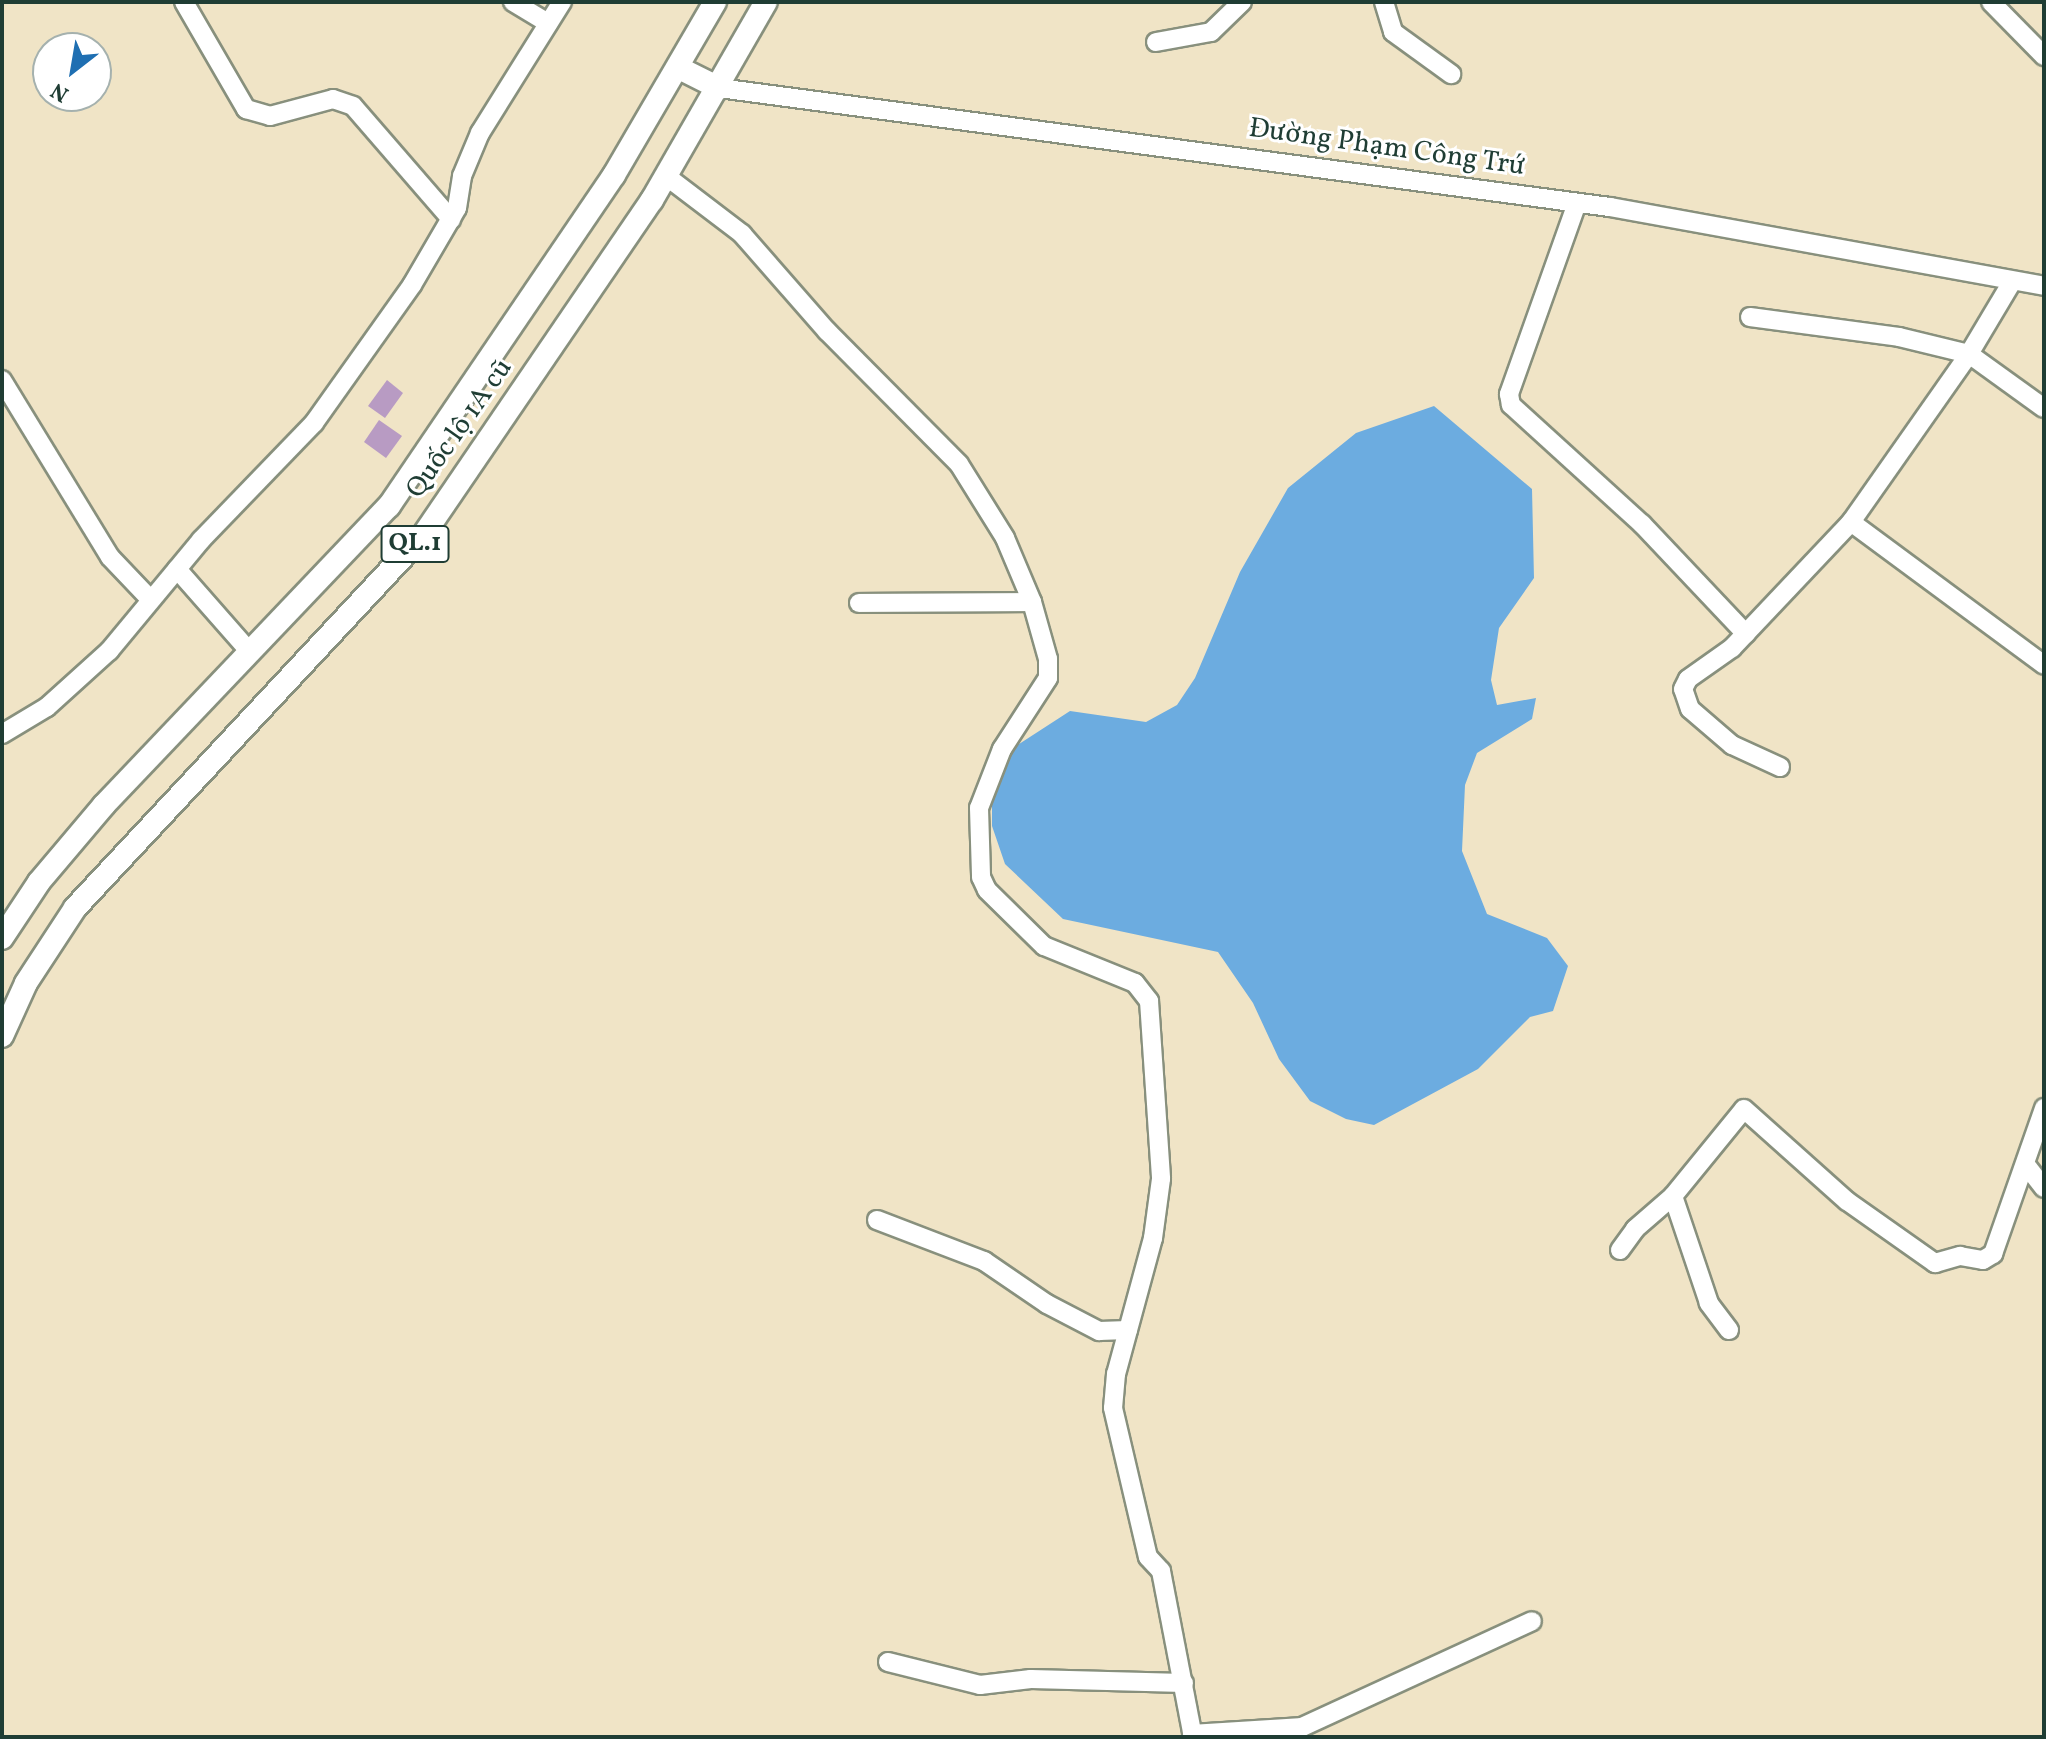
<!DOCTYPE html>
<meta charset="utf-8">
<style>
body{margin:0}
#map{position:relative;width:2046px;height:1739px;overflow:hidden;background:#f0e4c6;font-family:Vollkorn,serif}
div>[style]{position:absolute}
.water>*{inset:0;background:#6cace0}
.building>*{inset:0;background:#b89bc3}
.roads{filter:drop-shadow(2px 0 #88907d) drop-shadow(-2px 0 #88907d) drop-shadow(0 2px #88907d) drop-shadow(0 -2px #88907d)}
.minor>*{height:18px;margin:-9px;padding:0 9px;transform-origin:9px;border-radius:9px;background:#fff}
.major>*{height:22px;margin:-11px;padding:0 11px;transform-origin:11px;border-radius:11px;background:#fff}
span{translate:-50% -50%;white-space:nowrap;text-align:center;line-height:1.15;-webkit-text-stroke:6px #fff;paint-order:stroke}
.shield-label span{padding:2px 6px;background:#fff;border:2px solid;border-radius:6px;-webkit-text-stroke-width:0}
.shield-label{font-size:26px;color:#1f3d34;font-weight:700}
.street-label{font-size:28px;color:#1f3d34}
.frame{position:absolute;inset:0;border:4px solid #1f3d34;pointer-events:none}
.north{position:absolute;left:32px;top:32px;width:80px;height:80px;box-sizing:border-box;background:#fff;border:2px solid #a5b1ae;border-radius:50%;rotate:211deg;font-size:22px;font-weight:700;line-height:32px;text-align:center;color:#1f3d34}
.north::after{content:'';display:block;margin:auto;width:28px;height:36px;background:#1f6fb2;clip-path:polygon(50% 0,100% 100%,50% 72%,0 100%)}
</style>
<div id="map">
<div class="water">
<div style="clip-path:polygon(1434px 406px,1532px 489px,1534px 578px,1499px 628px,1491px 680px,1497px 705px,1536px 698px,1532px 719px,1477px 753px,1465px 785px,1462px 851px,1487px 914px,1547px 938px,1568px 966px,1553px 1011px,1530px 1017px,1478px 1069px,1374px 1125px,1346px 1119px,1310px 1101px,1279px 1059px,1253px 1003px,1218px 952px,1063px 919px,1005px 864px,992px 826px,992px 778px,1013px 748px,1070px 711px,1146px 722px,1177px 705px,1195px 678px,1240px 572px,1288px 488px,1356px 433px)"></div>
</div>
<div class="building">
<div style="clip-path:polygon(387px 380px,403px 393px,385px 418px,368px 406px)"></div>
<div style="clip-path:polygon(379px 420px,402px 436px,386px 458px,364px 442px)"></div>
</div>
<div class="roads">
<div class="minor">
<div style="left:184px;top:2px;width:124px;rotate:59.9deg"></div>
<div style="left:246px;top:109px;width:25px;rotate:16deg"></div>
<div style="left:270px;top:116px;width:65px;rotate:-15.1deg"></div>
<div style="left:333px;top:99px;width:21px;rotate:19deg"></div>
<div style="left:353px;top:106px;width:150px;rotate:49.1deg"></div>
<div style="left:513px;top:2px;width:41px;rotate:31deg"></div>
<div style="left:1384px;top:2px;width:31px;rotate:73deg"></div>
<div style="left:1393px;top:32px;width:72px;rotate:35.9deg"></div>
<div style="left:1991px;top:2px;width:76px;rotate:45.5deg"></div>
<div style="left:1156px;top:42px;width:56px;rotate:-10.3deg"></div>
<div style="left:1211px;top:32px;width:43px;rotate:-44.1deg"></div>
<div style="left:719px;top:88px;width:899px;rotate:7.61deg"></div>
<div style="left:1610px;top:207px;width:441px;rotate:10.3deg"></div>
<div style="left:666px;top:176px;width:96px;rotate:37.3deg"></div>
<div style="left:742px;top:234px;width:129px;rotate:48.8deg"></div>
<div style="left:827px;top:331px;width:187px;rotate:45.2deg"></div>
<div style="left:959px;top:464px;width:87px;rotate:58.1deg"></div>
<div style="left:1005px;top:538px;width:69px;rotate:67.1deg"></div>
<div style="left:1032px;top:602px;width:59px;rotate:74.3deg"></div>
<div style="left:1048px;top:659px;width:19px;rotate:90deg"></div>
<div style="left:1048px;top:678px;width:85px;rotate:122.9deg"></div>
<div style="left:1002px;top:749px;width:63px;rotate:111.3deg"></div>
<div style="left:979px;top:808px;width:69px;rotate:88.3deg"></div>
<div style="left:981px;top:877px;width:14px;rotate:65deg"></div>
<div style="left:987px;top:890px;width:80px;rotate:44.5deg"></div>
<div style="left:1044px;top:946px;width:98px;rotate:22.1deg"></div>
<div style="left:1135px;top:983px;width:23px;rotate:52deg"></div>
<div style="left:1149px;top:1001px;width:178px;rotate:86.1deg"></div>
<div style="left:1161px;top:1179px;width:60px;rotate:97.7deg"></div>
<div style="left:1153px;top:1238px;width:141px;rotate:105.2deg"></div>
<div style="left:1116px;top:1374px;width:34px;rotate:95deg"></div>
<div style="left:1113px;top:1408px;width:153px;rotate:76.8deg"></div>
<div style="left:1148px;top:1557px;width:19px;rotate:47deg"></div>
<div style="left:1161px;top:1571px;width:169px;rotate:79.1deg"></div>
<div style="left:1577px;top:203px;width:203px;rotate:109.6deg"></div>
<div style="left:1509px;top:394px;width:11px;rotate:80deg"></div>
<div style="left:1511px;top:405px;width:177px;rotate:42.3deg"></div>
<div style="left:1642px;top:524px;width:151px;rotate:46.6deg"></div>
<div style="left:1750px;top:317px;width:150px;rotate:7.6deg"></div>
<div style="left:1899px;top:337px;width:72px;rotate:13.7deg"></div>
<div style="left:1969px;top:354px;width:92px;rotate:35.8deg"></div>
<div style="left:2px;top:380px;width:207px;rotate:58.6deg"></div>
<div style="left:110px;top:557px;width:59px;rotate:46.4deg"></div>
<div style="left:1851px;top:522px;width:240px;rotate:36.5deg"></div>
<div style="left:177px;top:569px;width:111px;rotate:48.7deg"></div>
<div style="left:859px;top:603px;width:173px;rotate:-0.3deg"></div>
<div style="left:2px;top:734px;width:52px;rotate:-31deg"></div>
<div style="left:47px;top:707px;width:84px;rotate:-42.1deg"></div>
<div style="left:109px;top:651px;width:144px;rotate:-50.3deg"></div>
<div style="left:201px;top:540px;width:163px;rotate:-46deg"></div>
<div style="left:314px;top:423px;width:169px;rotate:-54.6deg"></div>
<div style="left:412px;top:285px;width:89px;rotate:-59.7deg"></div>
<div style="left:457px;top:208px;width:32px;rotate:-81deg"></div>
<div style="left:462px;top:176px;width:47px;rotate:-67.3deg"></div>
<div style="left:480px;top:133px;width:155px;rotate:-58deg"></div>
<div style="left:1780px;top:767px;width:53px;rotate:-155.4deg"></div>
<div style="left:1732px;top:745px;width:55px;rotate:-139.4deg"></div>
<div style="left:1690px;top:709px;width:21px;rotate:-109deg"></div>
<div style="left:1683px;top:689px;width:11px;rotate:-63deg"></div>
<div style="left:1688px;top:679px;width:54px;rotate:-35.2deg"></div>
<div style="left:1732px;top:648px;width:173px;rotate:-46.6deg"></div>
<div style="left:1851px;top:522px;width:205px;rotate:-54.9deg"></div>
<div style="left:1969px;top:354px;width:84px;rotate:-59.2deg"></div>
<div style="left:2026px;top:1165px;width:29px;rotate:52deg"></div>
<div style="left:877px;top:1220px;width:115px;rotate:21deg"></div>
<div style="left:984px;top:1261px;width:76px;rotate:34.3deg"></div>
<div style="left:1047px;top:1304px;width:59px;rotate:27.4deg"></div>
<div style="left:1099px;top:1331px;width:29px;rotate:-2deg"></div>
<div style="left:1620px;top:1250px;width:26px;rotate:-54deg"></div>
<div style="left:1635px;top:1229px;width:50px;rotate:-41deg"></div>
<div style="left:1729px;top:1330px;width:34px;rotate:-127deg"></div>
<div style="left:1709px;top:1303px;width:113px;rotate:-108.6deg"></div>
<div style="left:1673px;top:1196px;width:112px;rotate:-50.8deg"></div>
<div style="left:1744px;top:1109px;width:138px;rotate:41.8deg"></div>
<div style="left:1847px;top:1201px;width:108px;rotate:35.2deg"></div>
<div style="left:1935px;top:1263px;width:26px;rotate:-16deg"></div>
<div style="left:1960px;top:1256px;width:23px;rotate:10deg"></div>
<div style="left:1983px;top:1260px;width:12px;rotate:-31deg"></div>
<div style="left:1993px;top:1254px;width:155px;rotate:-70.7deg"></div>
<div style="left:888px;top:1662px;width:95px;rotate:14deg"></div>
<div style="left:980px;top:1685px;width:51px;rotate:-6.7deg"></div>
<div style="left:1031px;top:1679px;width:153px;rotate:1.5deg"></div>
<div style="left:1192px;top:1734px;width:110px;rotate:-3.6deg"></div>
<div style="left:1302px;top:1727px;width:253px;rotate:-24.7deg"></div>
</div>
<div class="major">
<div style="left:679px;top:68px;width:45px;rotate:26.6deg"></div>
<div style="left:2px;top:938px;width:67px;rotate:-56.5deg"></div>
<div style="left:39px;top:882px;width:101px;rotate:-49.8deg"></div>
<div style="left:104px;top:805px;width:413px;rotate:-46.4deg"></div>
<div style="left:389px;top:506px;width:400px;rotate:-55.8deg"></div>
<div style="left:614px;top:175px;width:200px;rotate:-59.7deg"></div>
<div style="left:2px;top:1036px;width:58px;rotate:-65.6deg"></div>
<div style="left:26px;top:983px;width:90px;rotate:-56.8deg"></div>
<div style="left:75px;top:908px;width:512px;rotate:-46.98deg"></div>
<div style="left:424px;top:534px;width:404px;rotate:-55.7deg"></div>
<div style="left:652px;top:200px;width:228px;rotate:-60.1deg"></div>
</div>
</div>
<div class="shield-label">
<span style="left:415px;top:544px">QL.1</span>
</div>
<div class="street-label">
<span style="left:1387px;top:148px;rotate:8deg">Đường Phạm Công Trứ</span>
<span style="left:460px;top:429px;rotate:-55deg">Quốc lộ 1A cũ</span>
</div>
<div class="frame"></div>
<div class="north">N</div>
</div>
